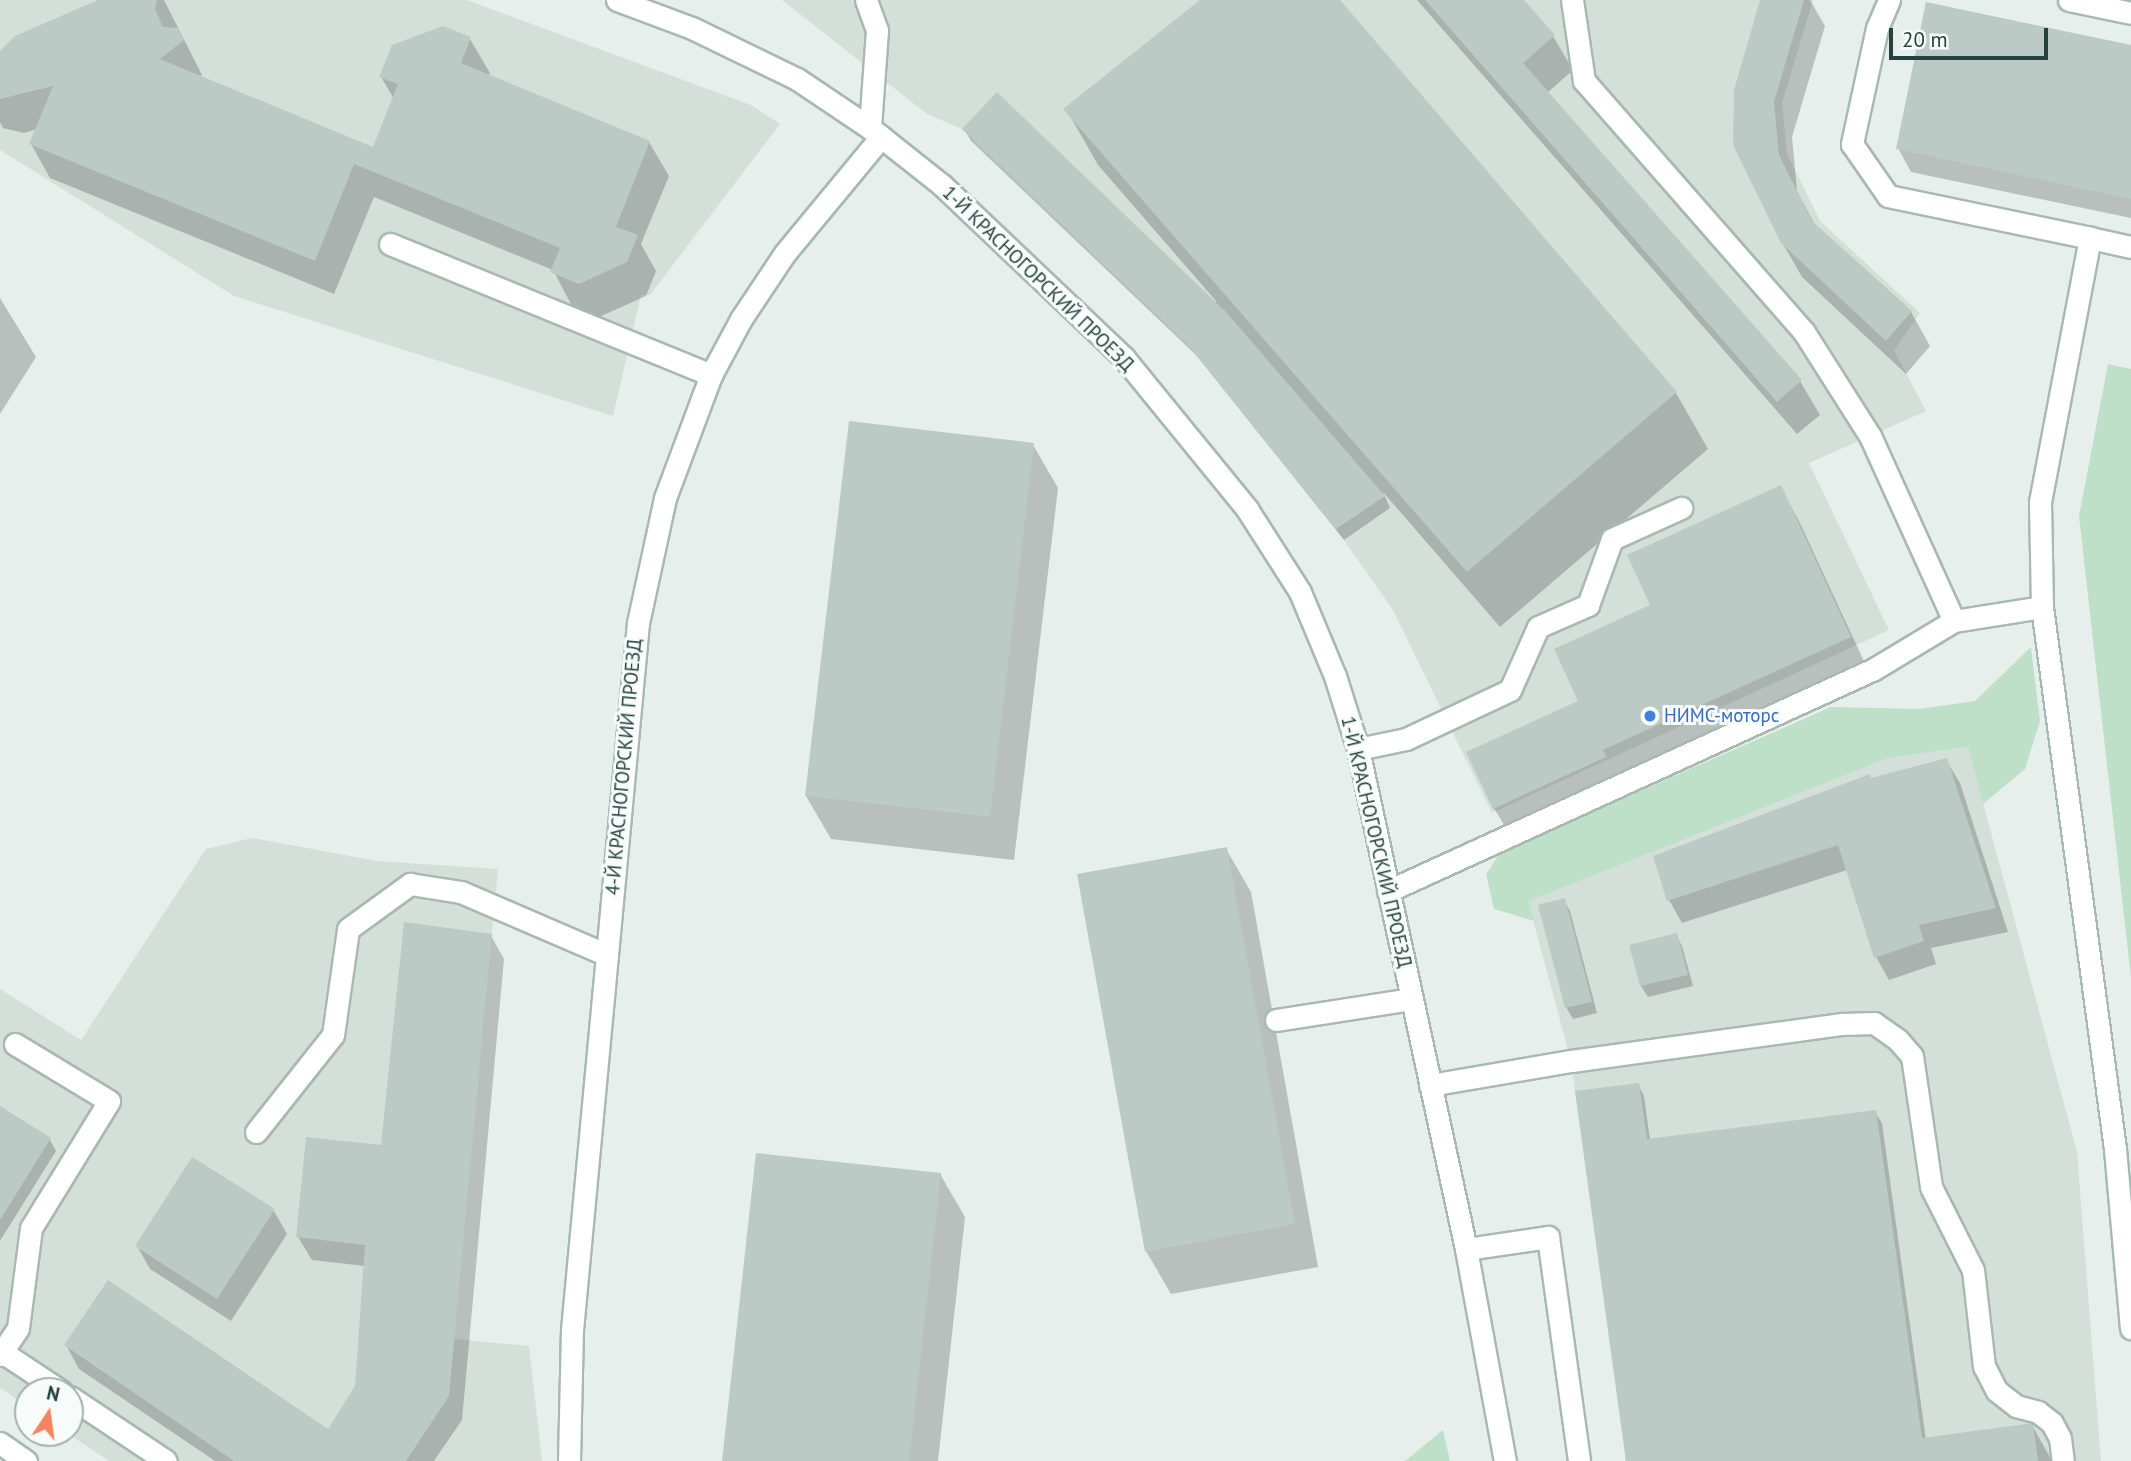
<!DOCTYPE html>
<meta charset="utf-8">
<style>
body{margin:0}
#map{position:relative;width:2131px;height:1461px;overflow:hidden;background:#e6efeb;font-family:"PT Sans",sans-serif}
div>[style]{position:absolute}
.built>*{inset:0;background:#d4dfda}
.green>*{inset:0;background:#bfe0c8}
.shadow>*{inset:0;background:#0003}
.building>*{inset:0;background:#bbcac4}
.roads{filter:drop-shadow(2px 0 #a8b8b2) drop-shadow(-2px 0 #a8b8b2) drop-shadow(0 2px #a8b8b2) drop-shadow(0 -2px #a8b8b2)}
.service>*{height:21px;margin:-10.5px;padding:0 10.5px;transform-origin:10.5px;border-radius:10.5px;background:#fff}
.minor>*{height:21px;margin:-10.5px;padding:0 10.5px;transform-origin:10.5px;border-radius:10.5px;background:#fff}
.dots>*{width:19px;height:19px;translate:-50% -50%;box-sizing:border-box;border:4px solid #f7fbf9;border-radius:50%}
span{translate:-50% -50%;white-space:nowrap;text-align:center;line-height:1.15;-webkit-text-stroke:6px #f7fbf9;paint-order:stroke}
.street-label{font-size:19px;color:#24423a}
.shop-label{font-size:19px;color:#366cbe}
.left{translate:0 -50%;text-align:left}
.north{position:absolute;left:14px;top:1377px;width:70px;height:70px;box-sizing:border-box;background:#f7fbf9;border:2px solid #a3b1ad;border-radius:50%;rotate:13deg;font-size:19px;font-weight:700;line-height:28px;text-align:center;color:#24423a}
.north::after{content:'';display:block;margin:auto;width:24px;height:32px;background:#f4845f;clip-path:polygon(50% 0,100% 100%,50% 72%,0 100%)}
.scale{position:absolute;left:1889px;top:28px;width:159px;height:32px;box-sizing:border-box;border:4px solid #24423a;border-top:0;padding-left:9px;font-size:21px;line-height:24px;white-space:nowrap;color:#24423a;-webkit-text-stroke:5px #f7fbf9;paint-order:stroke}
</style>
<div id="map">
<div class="built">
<div style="clip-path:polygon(0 0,467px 0,751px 105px,780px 124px,650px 295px,641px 295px,613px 416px,234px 296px,0 150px)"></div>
<div style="clip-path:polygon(782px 0,1813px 0,1782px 103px,1787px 154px,1820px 221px,1920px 313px,1894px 350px,1926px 411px,1809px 463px,1889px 630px,1492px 813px,1393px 610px,1336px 529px,1188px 345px,962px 129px,927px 114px)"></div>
<div style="clip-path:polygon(1968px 747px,2077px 1152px,2101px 1461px,1626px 1461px,1571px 1061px,1528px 901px,1889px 758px)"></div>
<div style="clip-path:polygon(252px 838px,377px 861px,498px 869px,454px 1339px,529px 1346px,542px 1461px,109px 1461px,67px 1433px,70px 1433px,70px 1391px,28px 1391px,28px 1407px,0 1388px,0 989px,81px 1040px,206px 849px)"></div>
</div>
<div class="green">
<div style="clip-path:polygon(2108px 364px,2131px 369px,2131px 978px,2079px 516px)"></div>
<div style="clip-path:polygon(2031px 647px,2040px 721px,2025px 769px,1983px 804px,1968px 747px,1889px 758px,1529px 901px,1534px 921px,1494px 909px,1486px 874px,1501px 852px,1831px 707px,1919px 709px,1975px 701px)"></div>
<div style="clip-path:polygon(1443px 1430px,1450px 1461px,1405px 1461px)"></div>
</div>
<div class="shadow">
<div style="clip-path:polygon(103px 0,164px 0,202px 75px,199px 77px,374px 149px,394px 99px,381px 77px,470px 39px,490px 73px,488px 76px,649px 142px,669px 176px,641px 244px,656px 271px,646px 296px,599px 317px,572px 306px,553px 270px,374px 197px,334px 294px,50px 178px,31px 144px,37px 129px,24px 133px,3px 128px,0 122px,0 54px)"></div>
<div style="clip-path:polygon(1202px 0,1338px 0,1676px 393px,1708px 449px,1500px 627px,1383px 492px,1390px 508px,1344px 540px,1197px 356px,971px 141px,964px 129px,1214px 303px,1216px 301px,1098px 165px,1066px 109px)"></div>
<div style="clip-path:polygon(1417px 0,1521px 0,1553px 36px,1573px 70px,1547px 93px,1800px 381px,1820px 415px,1797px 434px)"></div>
<div style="clip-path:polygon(1762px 0,1810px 0,1825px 26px,1792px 137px,1797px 191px,1816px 227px,1911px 312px,1930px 346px,1906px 374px,1802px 277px,1782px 242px)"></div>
<div style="clip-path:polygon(2131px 47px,2131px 218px,1911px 172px,1898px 148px)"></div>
<div style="clip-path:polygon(0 298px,36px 357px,0 414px)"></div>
<div style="clip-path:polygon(1033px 445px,1058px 488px,1014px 860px,831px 839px,806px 796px)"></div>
<div style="clip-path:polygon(1780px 487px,1799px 521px,1869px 672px,1514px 842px,1494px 808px,1652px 605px)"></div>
<div style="clip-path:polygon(1946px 760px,1960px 783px,2008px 932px,1931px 948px,1936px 964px,1889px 980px,1876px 957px,1847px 870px,1682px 923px,1669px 900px,1871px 779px)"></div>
<div style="clip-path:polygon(1226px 849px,1251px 892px,1318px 1267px,1171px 1294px,1146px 1251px)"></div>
<div style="clip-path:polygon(1564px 900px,1570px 911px,1597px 1013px,1573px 1019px,1566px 1007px)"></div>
<div style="clip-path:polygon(1676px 935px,1682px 946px,1693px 986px,1648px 997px,1641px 986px,1631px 946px)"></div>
<div style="clip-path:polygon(491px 936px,504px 959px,462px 1420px,434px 1461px,215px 1461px,79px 1369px,66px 1345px,328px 1432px,357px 1387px,365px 1266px,312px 1260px,298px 1237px,382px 1146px)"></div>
<div style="clip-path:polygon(1638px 1084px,1644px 1096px,1650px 1140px,1875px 1112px,1882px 1123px,1926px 1440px,2032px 1425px,2052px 1461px,1628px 1461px)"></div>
<div style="clip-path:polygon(0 1109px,50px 1140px,56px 1151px,0 1241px)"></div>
<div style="clip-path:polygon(940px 1174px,965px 1217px,938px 1461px,723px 1461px)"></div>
<div style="clip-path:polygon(274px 1211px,287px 1234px,231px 1321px,150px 1269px,137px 1246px)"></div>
</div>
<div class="building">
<div style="clip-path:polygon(98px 0,157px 0,155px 9px,163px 27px,178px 28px,184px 40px,160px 59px,373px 147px,398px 84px,379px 77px,392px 45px,443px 26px,471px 37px,461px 63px,650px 141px,616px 227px,638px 235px,627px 262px,579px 284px,550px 272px,560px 248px,354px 164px,315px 261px,29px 144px,53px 86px,0 99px,0 51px,15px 36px)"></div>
<div style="clip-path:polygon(1200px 0,1340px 0,1677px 392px,1467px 572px,1063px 109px)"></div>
<div style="clip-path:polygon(1425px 0,1524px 0,1555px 35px,1523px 63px,1802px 380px,1777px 402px)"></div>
<div style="clip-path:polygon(1760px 0,1804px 0,1774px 102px,1779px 155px,1812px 221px,1912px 311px,1886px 341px,1781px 243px,1733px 145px,1734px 90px)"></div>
<div style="clip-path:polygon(1926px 2px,2131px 45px,2131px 199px,1896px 149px)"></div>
<div style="clip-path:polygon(997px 92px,1226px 312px,1385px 496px,1336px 529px,1188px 345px,962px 129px)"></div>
<div style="clip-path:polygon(849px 421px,1034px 443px,990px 817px,805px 796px)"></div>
<div style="clip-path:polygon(1781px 485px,1851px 637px,1603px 750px,1606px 757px,1493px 809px,1466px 752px,1578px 701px,1554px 649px,1650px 605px,1627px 555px)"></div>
<div style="clip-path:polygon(1947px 758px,1996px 908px,1919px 925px,1924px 941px,1874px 958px,1838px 845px,1667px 901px,1653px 856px,1870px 774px,1871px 778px)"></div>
<div style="clip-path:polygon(1227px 847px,1295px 1224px,1145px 1252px,1077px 874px)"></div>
<div style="clip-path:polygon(1565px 898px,1592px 1002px,1565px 1008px,1538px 905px)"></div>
<div style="clip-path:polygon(404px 922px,492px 934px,449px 1396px,406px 1461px,234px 1461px,64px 1345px,108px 1280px,328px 1429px,355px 1386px,365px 1245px,296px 1237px,306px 1137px,381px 1145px)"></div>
<div style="clip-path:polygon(1677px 933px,1688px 975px,1640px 986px,1629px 945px)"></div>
<div style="clip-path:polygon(1639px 1083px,1647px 1139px,1876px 1110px,1922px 1438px,2033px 1423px,2038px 1461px,1626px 1461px,1575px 1091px)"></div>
<div style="clip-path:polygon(0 1106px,51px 1138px,0 1220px)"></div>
<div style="clip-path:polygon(756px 1153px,941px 1173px,909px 1461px,722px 1461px)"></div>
<div style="clip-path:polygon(192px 1157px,275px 1209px,217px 1299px,135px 1246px)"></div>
</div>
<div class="roads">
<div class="service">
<div style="left:866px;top:0;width:32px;rotate:70deg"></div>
<div style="left:877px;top:30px;width:98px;rotate:94.1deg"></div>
<div style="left:1889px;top:0;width:30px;rotate:113deg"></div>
<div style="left:1877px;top:28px;width:119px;rotate:102.2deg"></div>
<div style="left:1852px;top:144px;width:63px;rotate:55.3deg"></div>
<div style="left:1888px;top:196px;width:206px;rotate:11.7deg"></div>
<div style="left:2069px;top:0;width:63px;rotate:11.8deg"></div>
<div style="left:390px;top:244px;width:347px;rotate:22.2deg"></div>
<div style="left:2042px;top:607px;width:105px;rotate:-91.1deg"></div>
<div style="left:2040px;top:502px;width:269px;rotate:-79.3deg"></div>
<div style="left:2090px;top:238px;width:42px;rotate:12.4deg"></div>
<div style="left:1954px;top:621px;width:89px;rotate:-9deg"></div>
<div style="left:2042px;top:607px;width:547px;rotate:82.33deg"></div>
<div style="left:2115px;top:1149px;width:180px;rotate:84.9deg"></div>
<div style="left:1358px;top:749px;width:49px;rotate:-11.8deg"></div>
<div style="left:1406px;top:739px;width:115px;rotate:-25.2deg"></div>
<div style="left:1510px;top:690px;width:69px;rotate:-66deg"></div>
<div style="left:1538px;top:627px;width:55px;rotate:-23.7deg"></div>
<div style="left:1588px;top:605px;width:70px;rotate:-70deg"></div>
<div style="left:1612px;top:539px;width:76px;rotate:-24.2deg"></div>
<div style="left:1388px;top:891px;width:534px;rotate:-24.55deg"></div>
<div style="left:1874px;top:669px;width:93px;rotate:-31deg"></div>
<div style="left:1954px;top:621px;width:203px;rotate:-114.4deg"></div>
<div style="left:1870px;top:436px;width:123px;rotate:-122.4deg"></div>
<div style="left:1804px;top:332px;width:334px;rotate:-131.2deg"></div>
<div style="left:1584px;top:81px;width:82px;rotate:-98.4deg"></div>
<div style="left:1276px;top:1020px;width:137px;rotate:-8.8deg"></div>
<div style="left:1430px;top:1085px;width:143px;rotate:-9.7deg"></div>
<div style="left:1571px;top:1061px;width:274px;rotate:-7.8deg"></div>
<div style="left:1842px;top:1024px;width:32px;rotate:-2deg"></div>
<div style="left:1874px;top:1023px;width:29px;rotate:35deg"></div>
<div style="left:1898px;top:1040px;width:21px;rotate:49deg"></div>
<div style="left:1912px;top:1056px;width:132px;rotate:81.7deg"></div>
<div style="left:1931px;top:1187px;width:93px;rotate:63.2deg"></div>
<div style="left:1973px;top:1270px;width:97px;rotate:83.5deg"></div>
<div style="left:1984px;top:1366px;width:28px;rotate:63deg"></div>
<div style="left:1997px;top:1391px;width:24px;rotate:38deg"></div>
<div style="left:2016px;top:1406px;width:23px;rotate:15deg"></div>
<div style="left:2038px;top:1412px;width:18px;rotate:38deg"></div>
<div style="left:2052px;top:1423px;width:17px;rotate:62deg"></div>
<div style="left:2060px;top:1438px;width:23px;rotate:83deg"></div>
<div style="left:256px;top:1132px;width:124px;rotate:-51.6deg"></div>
<div style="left:333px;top:1035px;width:107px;rotate:-81.9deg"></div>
<div style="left:348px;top:929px;width:77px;rotate:-36deg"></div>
<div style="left:410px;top:884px;width:52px;rotate:8.9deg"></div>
<div style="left:461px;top:892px;width:159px;rotate:23.3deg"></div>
<div style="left:1466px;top:1249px;width:83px;rotate:-8.3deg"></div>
<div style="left:1548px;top:1237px;width:226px;rotate:82.1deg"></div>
<div style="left:2px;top:1352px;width:71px;rotate:33.5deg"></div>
<div style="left:0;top:1355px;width:32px;rotate:-56deg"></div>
<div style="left:18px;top:1328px;width:101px;rotate:-82.6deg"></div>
<div style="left:31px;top:1228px;width:149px;rotate:-58.4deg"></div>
<div style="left:109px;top:1101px;width:110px;rotate:-148.8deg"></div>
<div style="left:70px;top:1397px;width:115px;rotate:33.7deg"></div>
</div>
<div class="minor">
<div style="left:617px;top:0;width:80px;rotate:20.5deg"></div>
<div style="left:692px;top:28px;width:117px;rotate:25.9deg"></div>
<div style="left:797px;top:79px;width:88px;rotate:33.9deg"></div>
<div style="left:870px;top:128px;width:92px;rotate:38.4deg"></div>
<div style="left:942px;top:185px;width:251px;rotate:43.5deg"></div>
<div style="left:1124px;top:358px;width:195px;rotate:50.8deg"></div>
<div style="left:1247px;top:509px;width:98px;rotate:57.4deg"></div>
<div style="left:1300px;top:592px;width:91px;rotate:67.4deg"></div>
<div style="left:1335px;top:676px;width:77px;rotate:72.5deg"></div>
<div style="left:1358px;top:749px;width:512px;rotate:77.81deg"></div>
<div style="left:1466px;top:1249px;width:216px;rotate:79.6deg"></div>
<div style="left:0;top:1443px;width:32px;rotate:35deg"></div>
<div style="left:569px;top:1461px;width:131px;rotate:-88.7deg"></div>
<div style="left:572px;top:1330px;width:710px;rotate:-84.67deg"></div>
<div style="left:638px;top:623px;width:128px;rotate:-77.8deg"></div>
<div style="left:665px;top:498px;width:131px;rotate:-69.5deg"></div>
<div style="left:711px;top:375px;width:64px;rotate:-61.8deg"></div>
<div style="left:741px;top:319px;width:79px;rotate:-56.3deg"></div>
<div style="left:785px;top:253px;width:151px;rotate:-50.4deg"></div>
</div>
</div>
<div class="dots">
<div style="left:1650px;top:716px;background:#3f7fe0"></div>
</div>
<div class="street-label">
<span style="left:1038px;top:279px;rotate:44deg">1-Й КРАСНОГОРСКИЙ ПРОЕЗД</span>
<span style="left:624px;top:767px;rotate:-85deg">4-Й КРАСНОГОРСКИЙ ПРОЕЗД</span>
<span style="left:1376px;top:842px;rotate:77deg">1-Й КРАСНОГОРСКИЙ ПРОЕЗД</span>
</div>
<div class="shop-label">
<span class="left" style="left:1664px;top:716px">НИМС-моторс</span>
</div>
<div class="north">N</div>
<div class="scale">20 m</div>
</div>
